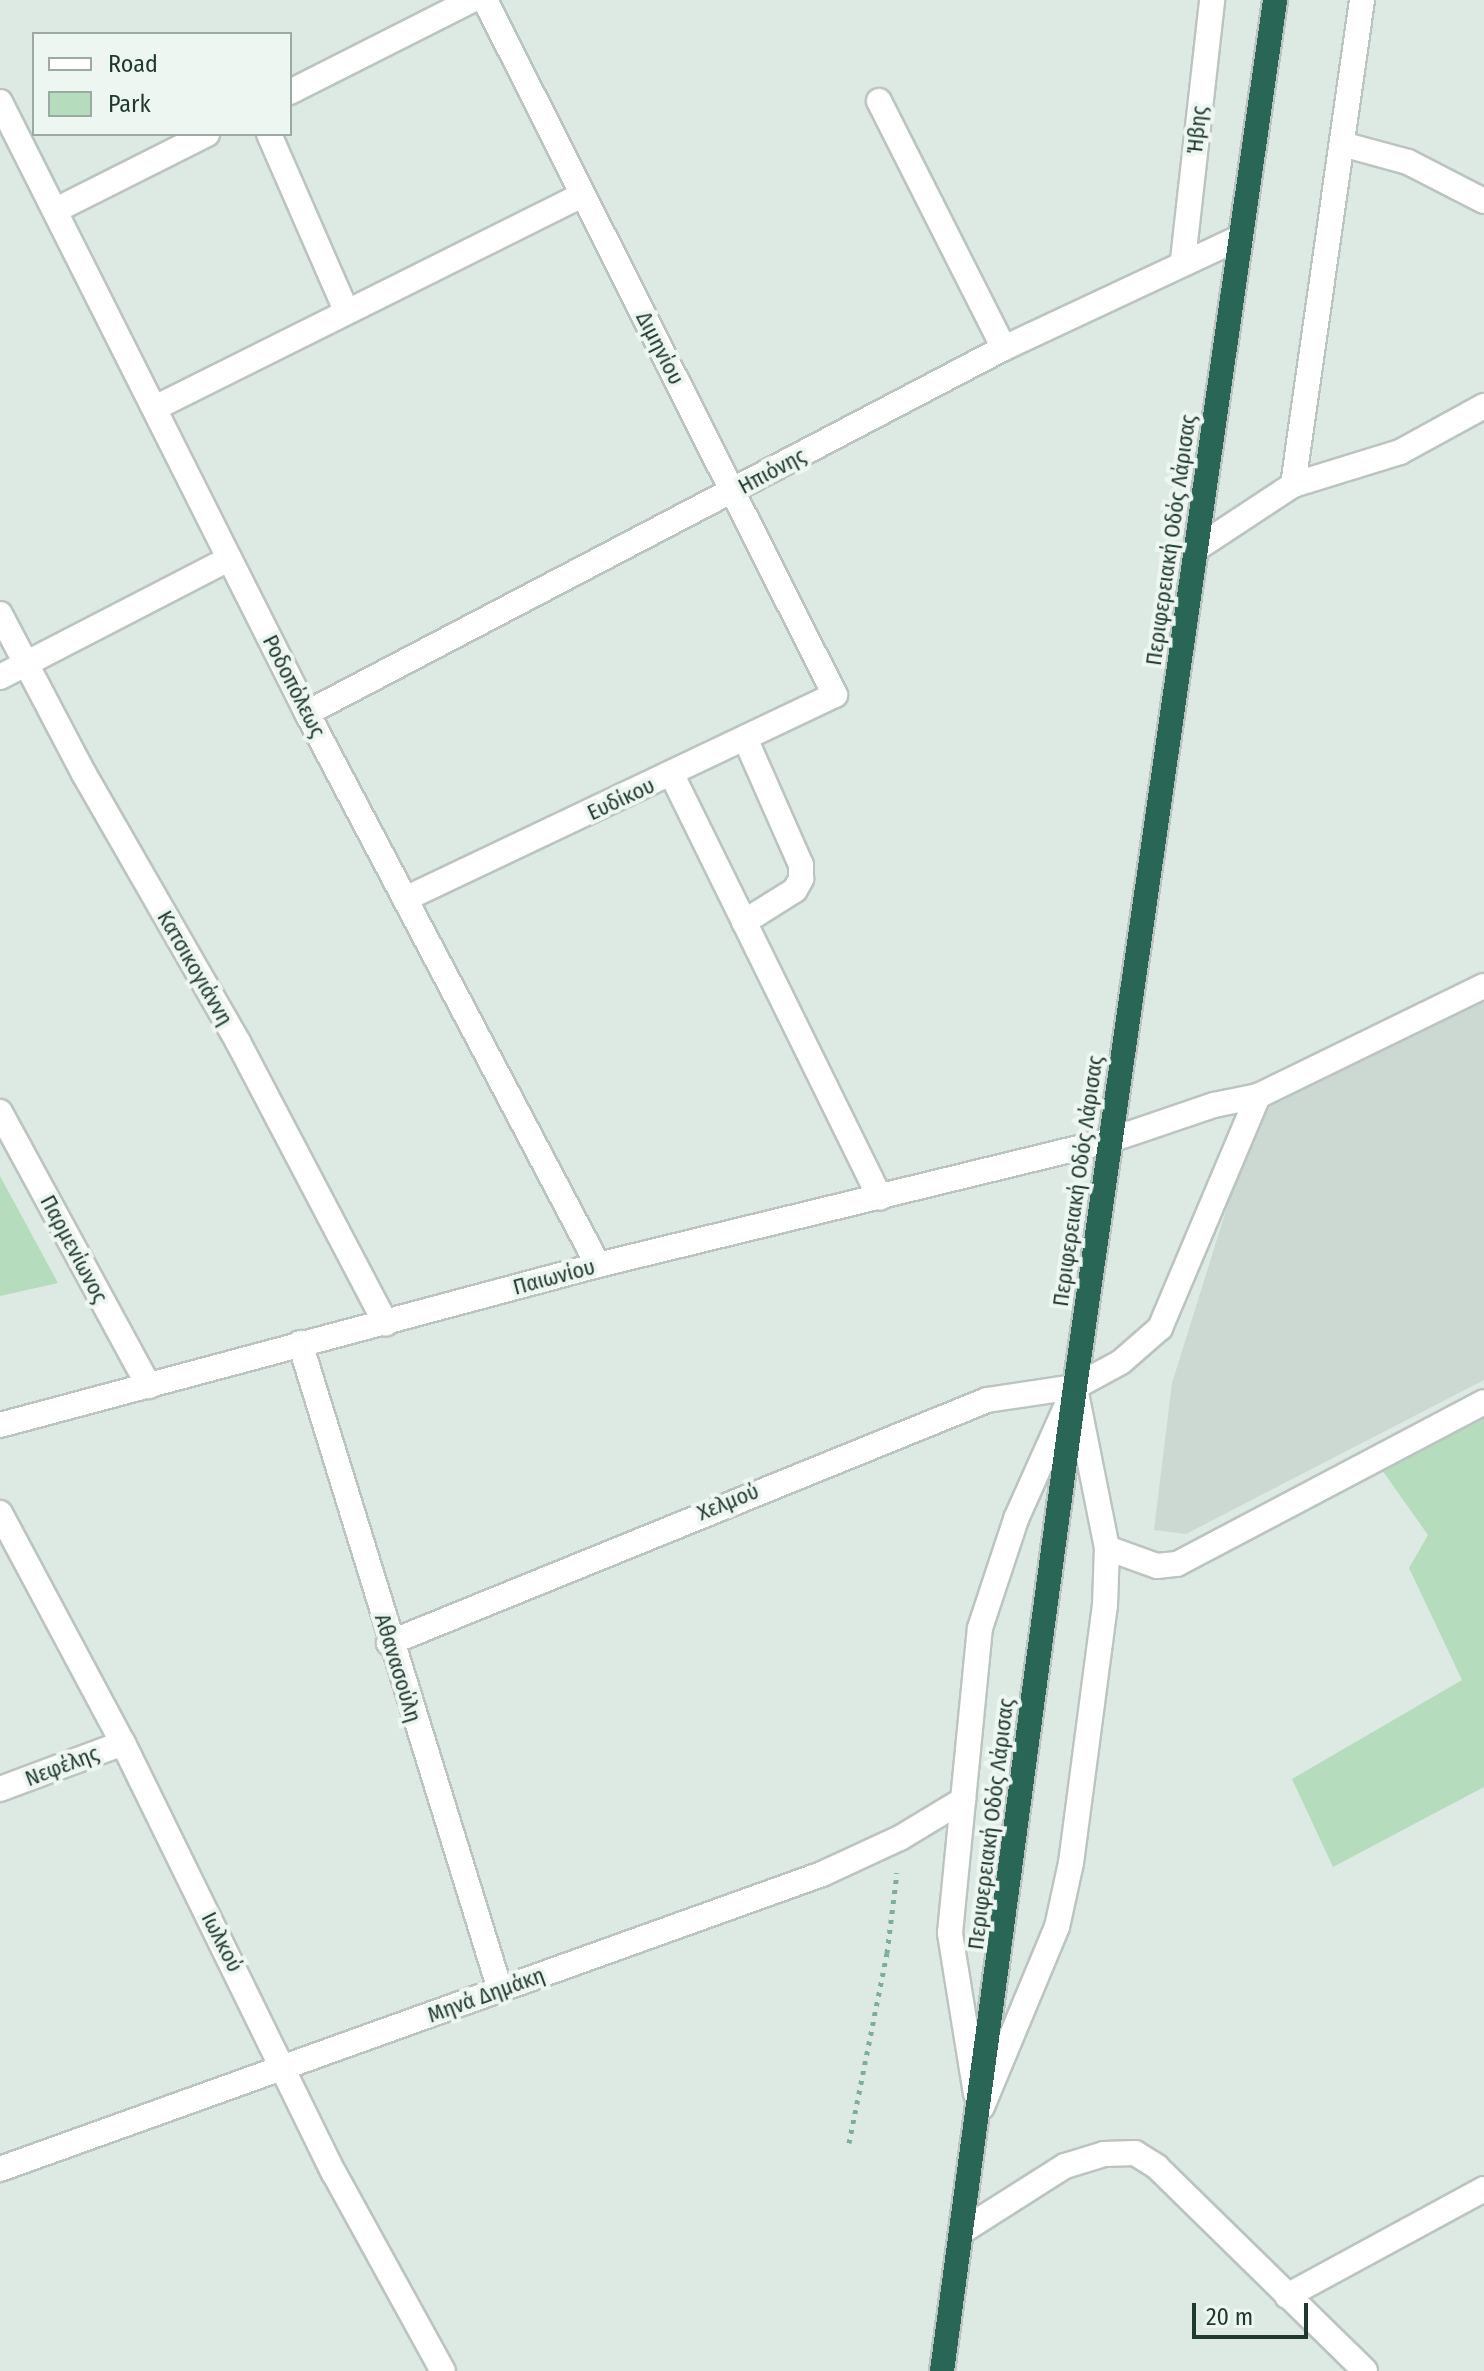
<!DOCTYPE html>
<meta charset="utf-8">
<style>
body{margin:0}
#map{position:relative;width:1484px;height:2371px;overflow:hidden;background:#ddeae3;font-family:"Fira Sans Condensed",sans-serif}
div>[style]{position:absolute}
.built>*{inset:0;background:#cbd9d2}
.green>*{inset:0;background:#b5dcbd}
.path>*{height:5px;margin-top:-2.5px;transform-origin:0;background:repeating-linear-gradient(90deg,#7dae9c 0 4px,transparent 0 10px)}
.roads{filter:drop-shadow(2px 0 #bcc4c1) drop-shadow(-2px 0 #bcc4c1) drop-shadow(0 2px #bcc4c1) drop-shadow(0 -2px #bcc4c1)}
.minor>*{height:24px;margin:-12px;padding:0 12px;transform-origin:12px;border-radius:12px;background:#fff}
.highway>*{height:24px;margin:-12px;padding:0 12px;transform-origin:12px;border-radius:12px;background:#2a6656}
span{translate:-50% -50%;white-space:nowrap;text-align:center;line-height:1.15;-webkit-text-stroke:8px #edf6f1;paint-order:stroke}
.street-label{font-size:22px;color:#1f3930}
.legend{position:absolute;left:32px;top:32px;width:260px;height:104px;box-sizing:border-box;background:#edf6f1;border:2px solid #9baaa4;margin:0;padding:10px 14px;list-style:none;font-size:24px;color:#1f3930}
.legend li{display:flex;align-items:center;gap:16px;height:40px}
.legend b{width:40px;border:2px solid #9baaa4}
.scale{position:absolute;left:1192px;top:2303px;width:116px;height:36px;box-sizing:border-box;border:4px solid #1f3930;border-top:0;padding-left:10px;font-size:24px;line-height:28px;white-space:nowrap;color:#1f3930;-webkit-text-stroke:6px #edf6f1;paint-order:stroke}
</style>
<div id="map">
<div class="built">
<div style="clip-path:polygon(1484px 990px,1484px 1380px,1186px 1534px,1154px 1530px,1172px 1383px,1244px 1153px,1268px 1108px,1303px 1079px)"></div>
</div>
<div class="green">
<div style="clip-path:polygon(0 1176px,58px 1283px,0 1296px)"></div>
<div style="clip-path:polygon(1484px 1417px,1484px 1787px,1333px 1867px,1292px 1779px,1462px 1680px,1409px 1568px,1428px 1535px,1382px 1470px)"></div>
</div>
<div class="path">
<div style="left:849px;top:2143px;width:194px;rotate:-78.7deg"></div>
<div style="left:887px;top:1953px;width:81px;rotate:-82.9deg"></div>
</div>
<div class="roads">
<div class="minor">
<div style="left:290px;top:92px;width:204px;rotate:-26.8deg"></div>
<div style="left:879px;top:101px;width:277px;rotate:63.2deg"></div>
<div style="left:0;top:102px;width:684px;rotate:63.32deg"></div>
<div style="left:307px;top:713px;width:624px;rotate:62.2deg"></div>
<div style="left:269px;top:134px;width:192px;rotate:66.4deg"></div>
<div style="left:1342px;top:144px;width:68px;rotate:15.3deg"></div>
<div style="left:1408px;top:162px;width:85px;rotate:27.2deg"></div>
<div style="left:58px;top:209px;width:167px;rotate:-26.7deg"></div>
<div style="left:1183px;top:260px;width:262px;rotate:-83.6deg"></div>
<div style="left:155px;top:408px;width:477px;rotate:-26.5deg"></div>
<div style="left:1293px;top:485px;width:112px;rotate:-17.1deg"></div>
<div style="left:1400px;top:452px;width:96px;rotate:-28.7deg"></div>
<div style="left:1196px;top:549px;width:116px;rotate:-33.4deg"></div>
<div style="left:1293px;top:485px;width:490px;rotate:-81.9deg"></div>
<div style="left:0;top:614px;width:181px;rotate:62.3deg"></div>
<div style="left:84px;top:774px;width:309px;rotate:60.1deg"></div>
<div style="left:238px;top:1042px;width:318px;rotate:62.3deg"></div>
<div style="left:0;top:677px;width:258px;rotate:-27.3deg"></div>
<div style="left:307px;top:713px;width:787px;rotate:-27.64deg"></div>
<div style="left:1004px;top:348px;width:262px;rotate:-25.1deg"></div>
<div style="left:672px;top:775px;width:471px;rotate:63.8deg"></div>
<div style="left:405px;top:899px;width:476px;rotate:-25.4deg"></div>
<div style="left:835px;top:695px;width:778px;rotate:-116.73deg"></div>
<div style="left:744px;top:922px;width:60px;rotate:-32.1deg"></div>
<div style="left:795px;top:890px;width:13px;rotate:-61deg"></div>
<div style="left:801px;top:879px;width:14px;rotate:-90deg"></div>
<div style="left:801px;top:865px;width:139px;rotate:-113.8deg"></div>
<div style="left:0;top:1112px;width:312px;rotate:61.5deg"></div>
<div style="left:300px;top:1343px;width:677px;rotate:72.82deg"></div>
<div style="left:0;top:1425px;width:619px;rotate:-14.98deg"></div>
<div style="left:598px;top:1265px;width:528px;rotate:-13.69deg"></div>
<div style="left:1111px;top:1140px;width:109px;rotate:-18.8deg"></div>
<div style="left:1214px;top:1105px;width:45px;rotate:-11.6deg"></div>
<div style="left:1258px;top:1096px;width:251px;rotate:-26deg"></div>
<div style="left:0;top:1513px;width:261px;rotate:61.9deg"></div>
<div style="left:123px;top:1743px;width:479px;rotate:63.9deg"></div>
<div style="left:334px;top:2173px;width:226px;rotate:61.2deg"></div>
<div style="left:1107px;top:1548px;width:53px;rotate:19.8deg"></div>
<div style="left:1157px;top:1566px;width:20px;rotate:-6deg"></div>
<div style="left:1177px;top:1564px;width:347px;rotate:-27.8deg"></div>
<div style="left:389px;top:1643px;width:645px;rotate:-22.11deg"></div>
<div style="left:987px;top:1400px;width:89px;rotate:-8.4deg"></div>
<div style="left:0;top:1789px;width:131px;rotate:-20.5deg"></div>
<div style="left:976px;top:2094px;width:163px;rotate:-99.2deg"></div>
<div style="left:950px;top:1933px;width:306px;rotate:-84.4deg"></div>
<div style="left:980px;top:1628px;width:115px;rotate:-71.7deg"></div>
<div style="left:1016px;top:1519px;width:145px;rotate:-65.9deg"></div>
<div style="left:1075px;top:1387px;width:52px;rotate:-28.5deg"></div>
<div style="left:1121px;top:1362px;width:52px;rotate:-41.1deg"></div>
<div style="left:1160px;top:1328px;width:252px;rotate:-67.1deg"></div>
<div style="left:982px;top:2107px;width:195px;rotate:-67.4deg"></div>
<div style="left:1057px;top:1927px;width:66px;rotate:-77.7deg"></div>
<div style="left:1071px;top:1863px;width:260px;rotate:-82.5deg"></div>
<div style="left:1105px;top:1605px;width:57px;rotate:-88deg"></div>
<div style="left:1107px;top:1548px;width:158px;rotate:-101.3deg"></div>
<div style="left:0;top:2169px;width:873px;rotate:-19.74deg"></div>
<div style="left:822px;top:1874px;width:86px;rotate:-24.8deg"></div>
<div style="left:900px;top:1838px;width:74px;rotate:-31.1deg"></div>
<div style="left:964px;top:2230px;width:120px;rotate:-32.4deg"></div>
<div style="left:1065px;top:2166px;width:41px;rotate:-17.1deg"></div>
<div style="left:1104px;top:2154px;width:31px;rotate:-2deg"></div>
<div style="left:1135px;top:2153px;width:26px;rotate:32deg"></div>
<div style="left:1157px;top:2167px;width:291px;rotate:44.4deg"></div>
<div style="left:1287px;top:2296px;width:224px;rotate:-28.5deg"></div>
</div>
<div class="highway">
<div style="left:942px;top:2371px;width:993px;rotate:-82.3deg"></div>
<div style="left:1075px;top:1387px;width:1401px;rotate:-81.79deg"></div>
</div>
</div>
<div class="street-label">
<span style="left:1197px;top:130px;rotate:-84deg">Ήβης</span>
<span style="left:660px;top:348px;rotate:63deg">Διμηνίου</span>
<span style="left:772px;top:471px;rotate:-28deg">Ηπιόνης</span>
<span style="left:1171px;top:540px;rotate:-82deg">Περιφερειακή Οδός Λάρισας</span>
<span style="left:294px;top:686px;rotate:63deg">Ροδοπόλεως</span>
<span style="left:621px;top:799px;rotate:-25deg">Ευδίκου</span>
<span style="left:195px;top:968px;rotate:60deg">Κατσικογιάννη</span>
<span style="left:1078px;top:1181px;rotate:-82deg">Περιφερειακή Οδός Λάρισας</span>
<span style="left:74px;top:1249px;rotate:62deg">Παρμενίωνος</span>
<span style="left:554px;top:1277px;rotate:-15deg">Παιωνίου</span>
<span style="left:728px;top:1502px;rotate:-22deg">Χελμού</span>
<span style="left:398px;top:1668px;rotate:73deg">Αθανασούλη</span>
<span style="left:62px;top:1766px;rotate:-21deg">Νεφέλης</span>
<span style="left:991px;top:1824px;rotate:-83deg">Περιφερειακή Οδός Λάρισας</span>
<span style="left:222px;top:1942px;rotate:63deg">Ιωλκού</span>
<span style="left:486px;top:1995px;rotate:-20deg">Μηνά Δημάκη</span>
</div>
<ul class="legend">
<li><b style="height:10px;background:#fff"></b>Road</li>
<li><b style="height:22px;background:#b5dcbd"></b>Park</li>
</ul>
<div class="scale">20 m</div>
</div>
